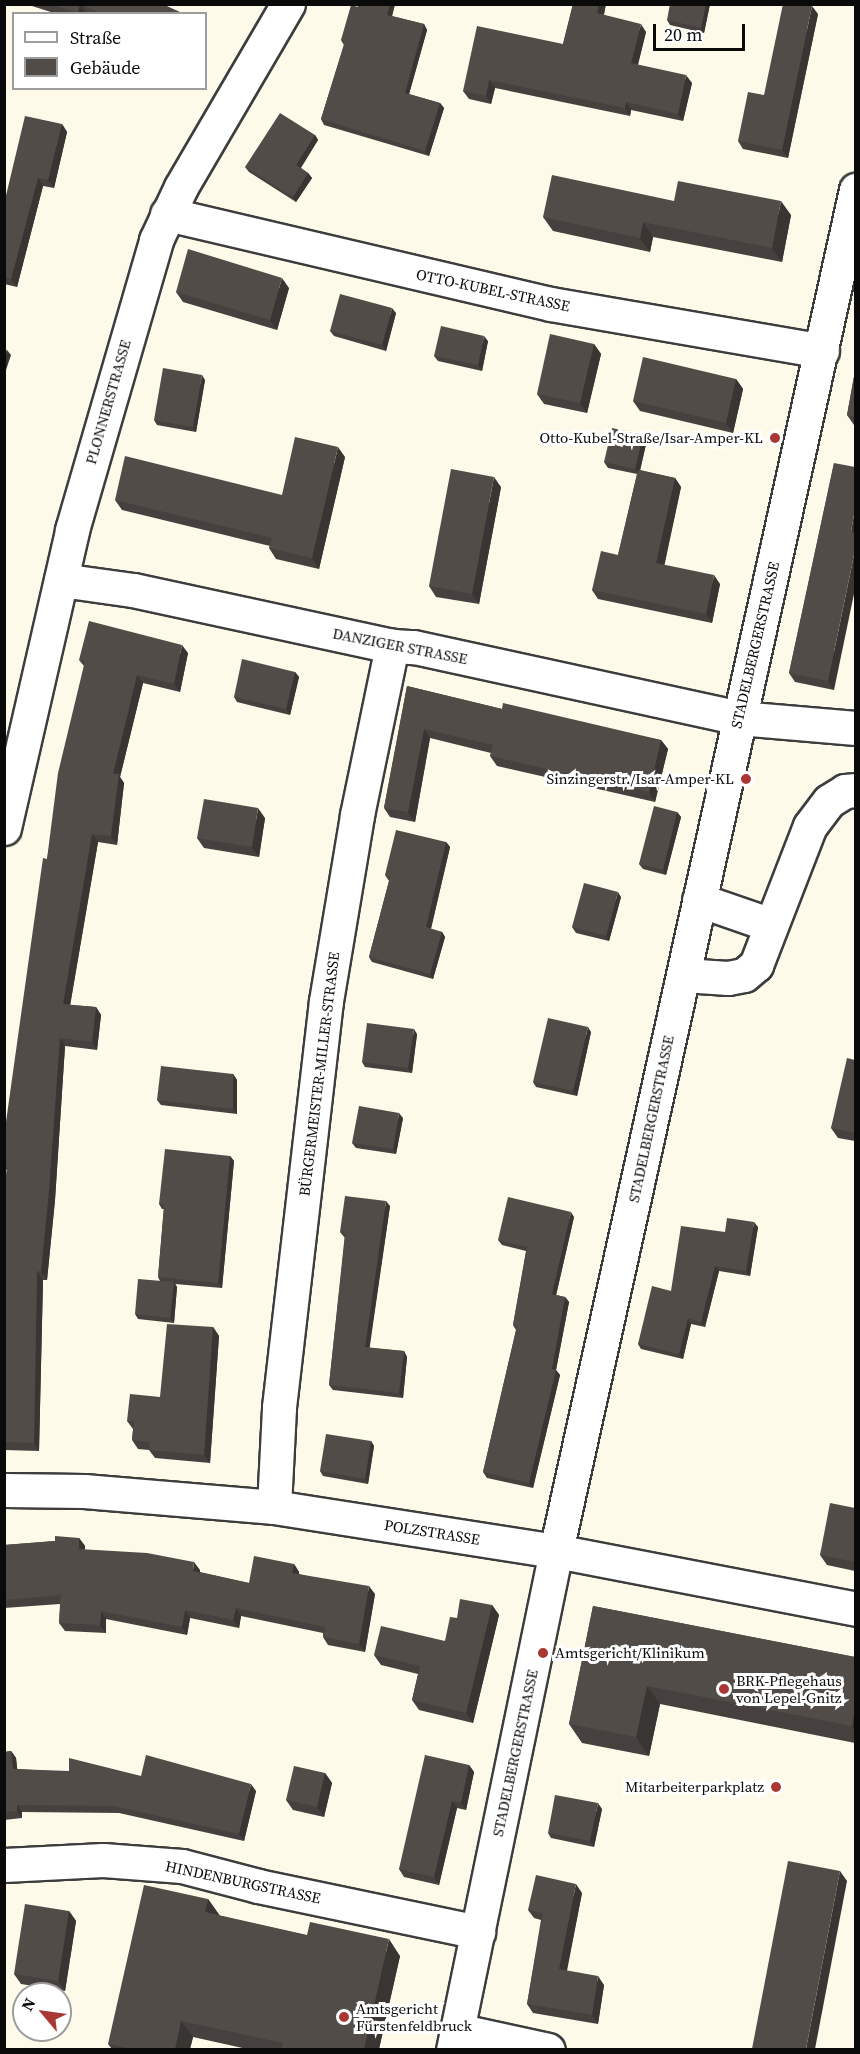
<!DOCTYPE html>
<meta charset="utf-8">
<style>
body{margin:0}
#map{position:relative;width:860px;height:2054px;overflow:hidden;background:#fdfaea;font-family:"Source Serif 4",serif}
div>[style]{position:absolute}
.roads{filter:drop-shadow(2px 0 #3d3d3d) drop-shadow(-2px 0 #3d3d3d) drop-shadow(0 2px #3d3d3d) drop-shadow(0 -2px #3d3d3d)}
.minor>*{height:33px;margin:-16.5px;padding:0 16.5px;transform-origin:16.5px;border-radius:16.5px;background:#fff}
.wall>*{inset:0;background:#46413e}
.shaded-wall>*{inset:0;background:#393532}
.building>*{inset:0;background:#514c48}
.dots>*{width:16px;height:16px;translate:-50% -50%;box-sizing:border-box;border:3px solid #fff;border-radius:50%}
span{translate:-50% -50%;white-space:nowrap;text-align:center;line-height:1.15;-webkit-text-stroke:6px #fff;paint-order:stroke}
.street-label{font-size:15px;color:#0a0a0a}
.poi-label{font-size:15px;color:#0a0a0a}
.right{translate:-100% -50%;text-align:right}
.left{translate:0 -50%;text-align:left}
.frame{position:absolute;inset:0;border:6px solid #0a0a0a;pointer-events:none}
.legend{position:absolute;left:12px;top:12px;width:195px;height:78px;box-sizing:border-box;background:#fff;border:2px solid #9d9d9d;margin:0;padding:8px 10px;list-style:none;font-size:18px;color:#0a0a0a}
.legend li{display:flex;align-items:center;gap:12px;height:30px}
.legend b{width:30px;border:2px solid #9d9d9d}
.north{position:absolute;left:12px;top:1982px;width:60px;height:60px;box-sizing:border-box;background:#fff;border:2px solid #9d9d9d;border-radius:50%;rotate:299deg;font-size:16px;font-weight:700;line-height:24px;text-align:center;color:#0a0a0a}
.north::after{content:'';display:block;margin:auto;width:21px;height:27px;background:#a93733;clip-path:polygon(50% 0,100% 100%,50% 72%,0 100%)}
.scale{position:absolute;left:653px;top:24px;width:92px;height:27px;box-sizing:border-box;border:3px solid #0a0a0a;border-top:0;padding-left:8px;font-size:18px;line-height:21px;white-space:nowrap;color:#0a0a0a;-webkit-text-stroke:4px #fff;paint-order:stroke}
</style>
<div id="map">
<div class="roads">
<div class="minor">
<div style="left:167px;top:214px;width:394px;rotate:13.2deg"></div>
<div style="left:551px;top:304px;width:275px;rotate:9.8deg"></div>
<div style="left:61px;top:580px;width:73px;rotate:7.9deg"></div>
<div style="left:133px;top:590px;width:265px;rotate:12.2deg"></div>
<div style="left:392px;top:646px;width:22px;rotate:3deg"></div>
<div style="left:414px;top:647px;width:333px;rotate:12.3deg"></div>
<div style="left:739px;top:718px;width:117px;rotate:4.9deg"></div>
<div style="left:4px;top:828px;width:306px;rotate:-77.1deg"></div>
<div style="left:72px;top:530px;width:302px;rotate:-73.8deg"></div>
<div style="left:156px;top:240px;width:59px;rotate:-64.7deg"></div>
<div style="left:181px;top:187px;width:212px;rotate:-59.7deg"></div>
<div style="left:699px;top:900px;width:76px;rotate:19.1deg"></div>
<div style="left:683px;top:975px;width:45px;rotate:3.8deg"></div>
<div style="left:728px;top:978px;width:16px;rotate:-11deg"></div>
<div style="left:744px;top:975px;width:16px;rotate:-40deg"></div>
<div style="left:756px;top:965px;width:149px;rotate:-68.8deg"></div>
<div style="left:810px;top:826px;width:31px;rotate:-53deg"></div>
<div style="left:829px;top:801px;width:19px;rotate:-32deg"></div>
<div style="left:845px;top:791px;width:11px;rotate:-5deg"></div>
<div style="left:4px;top:1490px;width:80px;rotate:0.7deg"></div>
<div style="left:84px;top:1491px;width:191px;rotate:4.8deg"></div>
<div style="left:274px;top:1507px;width:285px;rotate:8.9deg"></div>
<div style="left:556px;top:1551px;width:306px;rotate:10.9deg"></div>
<div style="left:274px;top:1507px;width:100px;rotate:-87.1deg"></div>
<div style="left:279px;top:1407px;width:409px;rotate:-83.4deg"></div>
<div style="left:326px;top:1001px;width:189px;rotate:-80.5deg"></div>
<div style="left:357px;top:815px;width:173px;rotate:-78.3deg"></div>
<div style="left:4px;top:1865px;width:99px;rotate:-2.9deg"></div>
<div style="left:103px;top:1860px;width:79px;rotate:4.3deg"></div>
<div style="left:182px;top:1866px;width:79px;rotate:14.7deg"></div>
<div style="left:258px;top:1886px;width:225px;rotate:11.8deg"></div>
<div style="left:457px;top:2030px;width:93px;rotate:12.4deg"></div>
<div style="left:453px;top:2050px;width:510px;rotate:-78.34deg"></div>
<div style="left:556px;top:1551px;width:1394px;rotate:-77.57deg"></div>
</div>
</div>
<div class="wall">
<div style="clip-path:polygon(31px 4px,162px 4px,184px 14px,57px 14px,32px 6px)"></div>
<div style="clip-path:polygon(359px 4px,395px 4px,392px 16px,424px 24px,427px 30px,409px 94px,440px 103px,444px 108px,429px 156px,324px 125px,321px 119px,344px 45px,341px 40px)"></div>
<div style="clip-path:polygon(573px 4px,606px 4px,604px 15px,646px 32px,638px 65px,692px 83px,683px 121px,631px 110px,630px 116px,495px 88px,491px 104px,469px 99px,463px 91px,563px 44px)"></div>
<div style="clip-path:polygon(710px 4px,704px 33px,670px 25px,667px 20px)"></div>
<div style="clip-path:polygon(818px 14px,788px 158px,743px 149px,738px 141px,764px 95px)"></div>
<div style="clip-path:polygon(62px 124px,67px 132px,54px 188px,43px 186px,17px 287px,4px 284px,4px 204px)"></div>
<div style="clip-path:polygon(315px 135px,318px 140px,301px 168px,308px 173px,312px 178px,296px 202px,249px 172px,245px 167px)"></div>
<div style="clip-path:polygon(674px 201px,791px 215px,782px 262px,653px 237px,650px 252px,553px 231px,543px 217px)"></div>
<div style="clip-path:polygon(289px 288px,277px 330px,183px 302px,176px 292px)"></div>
<div style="clip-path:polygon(396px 313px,386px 351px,334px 336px,330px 331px)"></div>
<div style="clip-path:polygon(488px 341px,482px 371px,438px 361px,434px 356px)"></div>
<div style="clip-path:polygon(594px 344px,601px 354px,587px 413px,544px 404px,537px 394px)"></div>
<div style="clip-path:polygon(855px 371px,855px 426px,854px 425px,847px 415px)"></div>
<div style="clip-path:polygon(736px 379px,743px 389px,733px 433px,640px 411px,633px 401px)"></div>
<div style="clip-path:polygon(205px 380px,196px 432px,157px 425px,154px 420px)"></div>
<div style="clip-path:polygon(647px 440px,640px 470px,675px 478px,681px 487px,664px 565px,720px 584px,712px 623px,598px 599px,592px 590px,618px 555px,637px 474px,608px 468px,604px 462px)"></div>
<div style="clip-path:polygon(345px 457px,319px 569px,276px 559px,269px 548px,270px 546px,122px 510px,115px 500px,282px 495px)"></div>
<div style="clip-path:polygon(834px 463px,834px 690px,795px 682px,789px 673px)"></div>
<div style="clip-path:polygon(501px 487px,479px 604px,436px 597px,429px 586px)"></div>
<div style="clip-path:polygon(188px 653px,180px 692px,143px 683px,120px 777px,124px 783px,117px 845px,98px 842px,70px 1005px,96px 1007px,101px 1015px,97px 1050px,65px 1046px,55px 1200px,47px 1280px,43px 1280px,39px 1451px,4px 1450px,4px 1191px,7px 1170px,4px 1168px,4px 1151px,47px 859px,84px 666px,79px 660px)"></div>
<div style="clip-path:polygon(295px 672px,299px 677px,290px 715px,237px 702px,234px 697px)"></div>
<div style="clip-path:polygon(407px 686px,502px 709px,661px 740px,668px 749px,655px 802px,497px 766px,490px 756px,491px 753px,430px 738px,415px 822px,390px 817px,384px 808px)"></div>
<div style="clip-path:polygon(677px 812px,681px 817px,666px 875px,643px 869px,639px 864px)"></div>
<div style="clip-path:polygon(265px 818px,259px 857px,204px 848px,197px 838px)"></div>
<div style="clip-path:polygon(446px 842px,450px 847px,431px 929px,442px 932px,445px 937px,433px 979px,372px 962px,369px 957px,389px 881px,385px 875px)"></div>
<div style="clip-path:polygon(621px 897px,609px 941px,576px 933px,572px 927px)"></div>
<div style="clip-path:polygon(591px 1032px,577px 1096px,536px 1087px,533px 1082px)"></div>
<div style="clip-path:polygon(417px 1034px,412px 1073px,365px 1067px,362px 1062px)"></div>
<div style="clip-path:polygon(855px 1060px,855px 1141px,838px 1138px,831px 1128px)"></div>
<div style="clip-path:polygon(233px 1074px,237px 1080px,237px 1114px,161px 1105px,157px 1100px)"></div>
<div style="clip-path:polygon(403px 1118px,396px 1154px,356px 1148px,352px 1143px)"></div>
<div style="clip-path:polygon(230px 1156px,234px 1161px,222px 1288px,175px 1284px,177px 1287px,174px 1323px,138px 1319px,135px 1314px,160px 1281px,158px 1277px,164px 1209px,162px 1209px,159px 1204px)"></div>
<div style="clip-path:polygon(390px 1206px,369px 1348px,404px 1351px,407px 1357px,403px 1398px,333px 1390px,329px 1385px,345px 1238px,340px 1232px)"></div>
<div style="clip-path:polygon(574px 1217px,556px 1295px,565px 1297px,569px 1302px,556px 1370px,560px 1375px,533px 1488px,487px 1478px,483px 1472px,516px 1330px,513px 1325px,526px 1251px,502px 1245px,498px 1240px)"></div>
<div style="clip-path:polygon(758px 1227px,750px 1276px,719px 1271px,705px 1327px,691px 1324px,683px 1359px,641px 1349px,638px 1344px,671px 1291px,725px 1232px)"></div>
<div style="clip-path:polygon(213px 1327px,219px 1336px,210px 1463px,155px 1458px,149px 1450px,138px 1449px,132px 1440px,133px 1429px,127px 1421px,160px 1397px)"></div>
<div style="clip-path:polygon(371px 1441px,374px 1446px,368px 1484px,323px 1476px,320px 1471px)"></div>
<div style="clip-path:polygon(855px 1508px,855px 1571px,827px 1565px,820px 1555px)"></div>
<div style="clip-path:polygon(79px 1538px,85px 1546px,85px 1550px,200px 1570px,200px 1572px,249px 1583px,294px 1564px,299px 1572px,299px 1574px,375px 1594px,365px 1652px,328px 1645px,323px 1637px,323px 1633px,241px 1616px,239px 1628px,190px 1618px,187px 1635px,106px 1619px,106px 1633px,65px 1631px,59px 1623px,60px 1604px,4px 1608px,4px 1545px,55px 1541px)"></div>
<div style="clip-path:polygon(492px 1605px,499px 1615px,473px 1723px,419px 1710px,412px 1700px,418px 1674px,381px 1665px,374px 1655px,445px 1641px,457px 1618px)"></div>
<div style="clip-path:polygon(593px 1606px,855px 1657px,855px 1743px,660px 1704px,649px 1756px,582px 1743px,569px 1724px)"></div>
<div style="clip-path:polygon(11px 1751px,16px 1758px,17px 1769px,141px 1776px,256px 1791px,244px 1841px,119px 1813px,22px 1812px,22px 1818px,4px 1820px,4px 1752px)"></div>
<div style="clip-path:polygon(469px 1765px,474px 1772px,466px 1810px,457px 1808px,439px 1885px,404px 1877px,399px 1869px)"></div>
<div style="clip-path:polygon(325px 1773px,332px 1783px,324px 1817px,293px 1810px,286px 1800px)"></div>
<div style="clip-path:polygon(602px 1809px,594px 1847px,551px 1838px,548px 1833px)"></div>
<div style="clip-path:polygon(582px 1893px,567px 1971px,604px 1985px,598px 2024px,533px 2013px,527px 2004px,541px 1920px,534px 1918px,528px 1910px)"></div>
<div style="clip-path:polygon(208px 1899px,220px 1916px,400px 1956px,379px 2049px,247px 2049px,193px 2037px,190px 2049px,112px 2049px,108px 2044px)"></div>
<div style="clip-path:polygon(69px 1911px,76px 1921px,65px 1991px,21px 1984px,14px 1974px)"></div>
</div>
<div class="shaded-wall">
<div style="clip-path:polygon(80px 4px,86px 13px,86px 14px,78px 13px)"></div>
<div style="clip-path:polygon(390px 4px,395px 4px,391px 20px,387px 15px)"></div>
<div style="clip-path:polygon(599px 4px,606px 4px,602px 21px,597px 13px)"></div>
<div style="clip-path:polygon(706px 4px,710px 4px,704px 33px,701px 28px)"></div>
<div style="clip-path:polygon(812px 6px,818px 14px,788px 158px,782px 150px)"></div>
<div style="clip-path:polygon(424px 24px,427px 30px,408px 98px,405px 93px)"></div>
<div style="clip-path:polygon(641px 24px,646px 32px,636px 71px,631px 63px)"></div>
<div style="clip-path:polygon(686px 75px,692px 83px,683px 121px,678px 114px)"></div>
<div style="clip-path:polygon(489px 80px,495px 88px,491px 104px,486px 96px)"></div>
<div style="clip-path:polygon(626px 102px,631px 110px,630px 116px,625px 108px)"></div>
<div style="clip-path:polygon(440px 103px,444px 108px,429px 156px,425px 151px)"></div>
<div style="clip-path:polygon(62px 124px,67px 132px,54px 188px,48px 180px)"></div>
<div style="clip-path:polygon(315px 135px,318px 140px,299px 170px,296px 165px)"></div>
<div style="clip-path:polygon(308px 173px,312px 178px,296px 202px,293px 197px)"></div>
<div style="clip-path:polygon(38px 178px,43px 186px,17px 287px,11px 279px)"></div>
<div style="clip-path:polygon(781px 201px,791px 215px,782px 262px,772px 248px)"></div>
<div style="clip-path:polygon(643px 222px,653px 237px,650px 252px,640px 238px)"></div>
<div style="clip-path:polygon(282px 278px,289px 288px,277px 330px,270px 320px)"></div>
<div style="clip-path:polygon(392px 308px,396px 313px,386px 351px,382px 345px)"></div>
<div style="clip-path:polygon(484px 336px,488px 341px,482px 371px,478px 365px)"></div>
<div style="clip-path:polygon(594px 344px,601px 354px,587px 413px,580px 403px)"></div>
<div style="clip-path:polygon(7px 350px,11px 355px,4px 376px,4px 359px)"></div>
<div style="clip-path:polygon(202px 375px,205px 380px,196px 432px,193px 427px)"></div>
<div style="clip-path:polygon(736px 379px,743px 389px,733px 433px,726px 423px)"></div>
<div style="clip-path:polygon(643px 435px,647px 440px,639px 475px,635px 469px)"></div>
<div style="clip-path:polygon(338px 447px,345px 457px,319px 569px,312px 558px)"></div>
<div style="clip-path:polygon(494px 477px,501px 487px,479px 604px,472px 594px)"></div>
<div style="clip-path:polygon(675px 478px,681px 487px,663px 572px,656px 563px)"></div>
<div style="clip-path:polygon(855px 509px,855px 539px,851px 532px)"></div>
<div style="clip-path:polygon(855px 550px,855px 589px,834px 690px,828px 681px)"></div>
<div style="clip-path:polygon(714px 575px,720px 584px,712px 623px,706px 614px)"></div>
<div style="clip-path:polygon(182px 645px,188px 653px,180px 692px,174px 684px)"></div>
<div style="clip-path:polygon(295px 672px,299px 677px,290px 715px,286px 709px)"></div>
<div style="clip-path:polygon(137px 675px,143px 683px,120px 777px,124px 783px,117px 845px,111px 836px,113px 774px)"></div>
<div style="clip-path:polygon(424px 729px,430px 738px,415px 822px,408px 812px)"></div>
<div style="clip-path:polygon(661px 740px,668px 749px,655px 802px,649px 792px)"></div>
<div style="clip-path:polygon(258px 808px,265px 818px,259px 857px,252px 847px)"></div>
<div style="clip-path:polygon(677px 812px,681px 817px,666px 875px,663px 870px)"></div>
<div style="clip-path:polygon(92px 834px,98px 842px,69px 1012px,63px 1004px)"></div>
<div style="clip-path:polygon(446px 842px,450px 847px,430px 932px,426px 927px)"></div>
<div style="clip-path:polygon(618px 892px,621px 897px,609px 941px,606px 936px)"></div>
<div style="clip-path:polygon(442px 932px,445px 937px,433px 979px,430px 974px)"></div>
<div style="clip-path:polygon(96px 1007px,101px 1015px,97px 1050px,92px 1042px)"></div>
<div style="clip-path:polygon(588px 1027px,591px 1032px,577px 1096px,573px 1091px)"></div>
<div style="clip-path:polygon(414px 1029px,417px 1034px,412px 1073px,408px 1068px)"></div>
<div style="clip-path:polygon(60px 1038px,65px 1046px,55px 1200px,47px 1280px,41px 1272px)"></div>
<div style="clip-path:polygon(233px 1074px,237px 1080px,237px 1114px,233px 1109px)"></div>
<div style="clip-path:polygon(399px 1113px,403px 1118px,396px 1154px,393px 1149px)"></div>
<div style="clip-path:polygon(230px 1156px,234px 1161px,222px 1288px,218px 1283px)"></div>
<div style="clip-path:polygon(386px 1201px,390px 1206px,369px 1352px,365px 1347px)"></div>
<div style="clip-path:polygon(571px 1212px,574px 1217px,555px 1300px,552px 1294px)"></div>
<div style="clip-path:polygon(754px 1222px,758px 1227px,750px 1276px,746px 1271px)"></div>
<div style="clip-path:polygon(715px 1266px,719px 1271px,705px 1327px,701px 1322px)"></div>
<div style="clip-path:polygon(37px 1271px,43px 1280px,39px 1451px,34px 1443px)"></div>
<div style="clip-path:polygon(174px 1282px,177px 1287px,174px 1323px,170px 1318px)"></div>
<div style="clip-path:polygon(565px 1297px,569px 1302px,556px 1370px,560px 1375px,533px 1488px,529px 1483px)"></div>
<div style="clip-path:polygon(688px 1318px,691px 1324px,683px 1359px,679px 1354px)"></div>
<div style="clip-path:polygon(213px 1327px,219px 1336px,210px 1463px,204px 1455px)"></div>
<div style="clip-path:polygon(404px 1351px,407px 1357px,403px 1398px,399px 1393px)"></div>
<div style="clip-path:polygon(371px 1441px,374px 1446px,368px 1484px,365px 1479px)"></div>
<div style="clip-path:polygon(79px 1538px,85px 1546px,84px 1557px,79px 1549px)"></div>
<div style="clip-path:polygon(194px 1562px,200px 1570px,198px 1579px,193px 1571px)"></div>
<div style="clip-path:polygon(294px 1564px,299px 1572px,298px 1581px,292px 1573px)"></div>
<div style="clip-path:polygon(369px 1586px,375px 1594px,365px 1652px,359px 1644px)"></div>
<div style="clip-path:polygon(492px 1605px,499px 1615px,473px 1723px,466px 1713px)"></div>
<div style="clip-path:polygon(236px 1608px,241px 1616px,239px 1628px,233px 1620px)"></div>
<div style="clip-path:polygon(185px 1610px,190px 1618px,187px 1635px,182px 1627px)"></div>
<div style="clip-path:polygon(101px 1611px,106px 1619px,106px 1633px,100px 1625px)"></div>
<div style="clip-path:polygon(647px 1686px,660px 1704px,649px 1756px,636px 1737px)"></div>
<div style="clip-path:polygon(855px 1709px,855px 1731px,852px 1726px)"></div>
<div style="clip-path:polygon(11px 1751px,16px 1758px,18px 1776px,13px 1769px)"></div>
<div style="clip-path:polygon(469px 1765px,474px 1772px,466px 1810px,461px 1803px)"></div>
<div style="clip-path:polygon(325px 1773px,332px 1783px,324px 1817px,317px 1807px)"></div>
<div style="clip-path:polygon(251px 1784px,256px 1791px,244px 1841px,239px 1834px)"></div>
<div style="clip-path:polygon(452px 1801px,457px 1808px,439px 1885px,434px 1877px)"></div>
<div style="clip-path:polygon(598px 1803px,602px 1809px,594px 1847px,590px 1841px)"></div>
<div style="clip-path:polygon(17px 1805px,22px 1812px,22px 1818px,17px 1811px)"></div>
<div style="clip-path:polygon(840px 1871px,847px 1881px,815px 2049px,806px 2049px)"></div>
<div style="clip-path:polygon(576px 1884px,582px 1893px,565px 1978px,559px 1969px)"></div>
<div style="clip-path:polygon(208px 1899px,220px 1916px,205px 1912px)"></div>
<div style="clip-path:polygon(69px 1911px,76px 1921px,65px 1991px,58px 1981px)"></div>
<div style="clip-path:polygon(389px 1939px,400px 1956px,379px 2049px,364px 2049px)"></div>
<div style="clip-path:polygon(598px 1976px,604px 1985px,598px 2024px,592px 2015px)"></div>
<div style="clip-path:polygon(181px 2021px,193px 2037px,190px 2049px,175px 2049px)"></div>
</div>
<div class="building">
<div style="clip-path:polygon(49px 4px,80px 4px,78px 13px)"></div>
<div style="clip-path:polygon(80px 4px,162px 4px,184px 14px,102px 14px)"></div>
<div style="clip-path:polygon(359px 4px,390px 4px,387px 15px,424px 24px,405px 93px,440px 103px,425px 151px,321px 119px,345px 41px,341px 40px,351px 5px,358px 7px)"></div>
<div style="clip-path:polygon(573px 4px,599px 4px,597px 13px,641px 24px,631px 63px,686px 75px,678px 114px,626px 102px,625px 108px,489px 80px,486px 96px,463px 91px,477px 26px,563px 44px)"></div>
<div style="clip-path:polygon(670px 4px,706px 4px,701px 28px,667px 20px)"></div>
<div style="clip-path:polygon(783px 4px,803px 4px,812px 6px,782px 150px,738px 141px,748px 92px,764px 95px)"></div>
<div style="clip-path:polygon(280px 113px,315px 135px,296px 165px,308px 173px,293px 197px,245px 167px)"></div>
<div style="clip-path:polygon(25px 116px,62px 124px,48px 180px,38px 178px,11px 279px,4px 277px,4px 204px)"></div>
<div style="clip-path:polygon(552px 175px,674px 201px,678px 181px,781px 201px,772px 248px,643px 222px,640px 238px,543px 217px)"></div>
<div style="clip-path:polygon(188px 249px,282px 278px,270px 320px,176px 292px)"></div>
<div style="clip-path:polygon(340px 294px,392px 308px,382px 345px,330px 331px)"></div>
<div style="clip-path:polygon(441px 326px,484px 336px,478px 365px,434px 356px)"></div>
<div style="clip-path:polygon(550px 334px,594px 344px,580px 403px,537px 394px)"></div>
<div style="clip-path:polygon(4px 349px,7px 350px,4px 359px)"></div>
<div style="clip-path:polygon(643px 357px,736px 379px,726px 423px,633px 401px)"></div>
<div style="clip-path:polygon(163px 368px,202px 375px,193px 427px,154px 420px)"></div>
<div style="clip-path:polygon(855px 371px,855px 417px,847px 415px)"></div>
<div style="clip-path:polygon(612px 428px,643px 435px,635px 469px,604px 462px)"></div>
<div style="clip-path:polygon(295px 437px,338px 447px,312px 558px,269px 548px,272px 538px,115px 500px,125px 456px,282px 495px)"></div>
<div style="clip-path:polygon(834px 463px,855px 467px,855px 509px,851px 532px,855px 533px,855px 550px,828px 681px,789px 673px)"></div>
<div style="clip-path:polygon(451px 469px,494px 477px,472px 594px,429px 586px)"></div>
<div style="clip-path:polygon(638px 470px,675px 478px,656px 563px,714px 575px,706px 614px,592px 590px,601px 551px,618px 555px)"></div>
<div style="clip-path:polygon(89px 621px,182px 645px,174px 684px,137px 675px,113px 774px,119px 774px,111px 836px,92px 834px,63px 1004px,96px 1007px,92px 1042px,60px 1038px,49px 1191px,41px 1272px,37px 1271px,34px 1443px,4px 1442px,4px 1191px,7px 1167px,4px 1167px,5px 1129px,43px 858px,47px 859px,58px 773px,85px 661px,79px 660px)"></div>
<div style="clip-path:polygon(242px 659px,295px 672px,286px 709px,234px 697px)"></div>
<div style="clip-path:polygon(407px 686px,502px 709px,503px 703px,661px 740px,649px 792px,490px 756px,493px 745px,424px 729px,408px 812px,384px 808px)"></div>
<div style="clip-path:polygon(204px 799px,258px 808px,252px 847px,197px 838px)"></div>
<div style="clip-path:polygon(654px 806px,677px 812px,663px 870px,639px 864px)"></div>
<div style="clip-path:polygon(396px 830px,446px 842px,426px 927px,442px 932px,430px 974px,369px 957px,390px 877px,385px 875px)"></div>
<div style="clip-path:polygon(584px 883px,618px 892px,606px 936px,572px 927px)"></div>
<div style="clip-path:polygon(548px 1018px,588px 1027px,573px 1091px,533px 1082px)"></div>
<div style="clip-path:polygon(367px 1023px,414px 1029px,408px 1068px,362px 1062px)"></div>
<div style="clip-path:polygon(847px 1058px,855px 1060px,855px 1133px,831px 1128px)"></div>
<div style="clip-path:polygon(161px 1066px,233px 1074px,233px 1109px,157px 1100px)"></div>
<div style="clip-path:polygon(359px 1106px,399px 1113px,393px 1149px,352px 1143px)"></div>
<div style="clip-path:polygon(165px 1149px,230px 1156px,218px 1283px,158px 1277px,164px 1205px,159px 1204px)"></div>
<div style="clip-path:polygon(345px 1196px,386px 1201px,365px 1347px,404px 1351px,399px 1393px,329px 1385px,345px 1233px,340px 1232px)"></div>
<div style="clip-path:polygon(508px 1197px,571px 1212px,552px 1294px,565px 1297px,552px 1369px,556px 1370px,529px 1483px,483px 1472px,517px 1326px,513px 1325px,527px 1247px,498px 1240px)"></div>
<div style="clip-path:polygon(727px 1218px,754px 1222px,746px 1271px,715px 1266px,701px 1322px,688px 1318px,679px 1354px,638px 1344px,652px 1286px,671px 1291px,681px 1226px,725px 1232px)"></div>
<div style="clip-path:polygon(138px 1279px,174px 1282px,170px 1318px,135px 1314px)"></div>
<div style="clip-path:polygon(167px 1324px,213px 1327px,204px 1455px,149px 1450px,150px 1442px,132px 1440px,134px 1421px,127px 1421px,130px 1394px,160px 1397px)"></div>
<div style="clip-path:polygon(326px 1434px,371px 1441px,365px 1479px,320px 1471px)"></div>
<div style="clip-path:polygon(830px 1503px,855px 1508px,855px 1562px,820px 1555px)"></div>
<div style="clip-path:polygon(55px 1536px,79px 1538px,79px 1549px,147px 1553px,194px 1562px,193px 1571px,249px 1583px,254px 1556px,294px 1564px,292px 1573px,369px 1586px,359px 1644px,323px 1637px,325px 1627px,236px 1608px,233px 1620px,185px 1610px,182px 1627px,101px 1611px,100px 1625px,59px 1623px,61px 1595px,4px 1600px,4px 1545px,55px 1541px)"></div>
<div style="clip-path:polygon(460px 1599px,492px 1605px,466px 1713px,412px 1700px,420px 1666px,374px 1655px,381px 1626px,445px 1641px,450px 1617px,457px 1618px)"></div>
<div style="clip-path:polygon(593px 1606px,855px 1657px,855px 1709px,852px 1726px,647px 1686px,636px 1737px,569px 1724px)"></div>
<div style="clip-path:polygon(11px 1751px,13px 1769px,69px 1771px,69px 1758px,141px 1776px,146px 1755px,251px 1784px,239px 1834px,114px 1806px,17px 1805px,17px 1811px,4px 1812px,4px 1752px)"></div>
<div style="clip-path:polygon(425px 1755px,469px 1765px,461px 1803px,452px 1801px,434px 1877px,399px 1869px)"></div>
<div style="clip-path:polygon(294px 1766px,325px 1773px,317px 1807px,286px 1800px)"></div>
<div style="clip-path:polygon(555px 1795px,598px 1803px,590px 1841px,548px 1833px)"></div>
<div style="clip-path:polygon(788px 1861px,840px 1871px,806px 2049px,752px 2049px)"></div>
<div style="clip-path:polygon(536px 1875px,576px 1884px,559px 1969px,598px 1976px,592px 2015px,527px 2004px,543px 1913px,528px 1910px)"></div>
<div style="clip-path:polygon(144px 1885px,208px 1899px,205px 1912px,307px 1935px,310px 1922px,389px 1939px,364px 2049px,281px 2049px,283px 2043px,181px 2021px,175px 2049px,133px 2049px,108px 2044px)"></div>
<div style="clip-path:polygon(25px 1904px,69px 1911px,58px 1981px,14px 1974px)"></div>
</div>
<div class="dots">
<div style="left:775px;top:438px;background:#a93733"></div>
<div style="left:746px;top:779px;background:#a93733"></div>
<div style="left:543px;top:1653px;background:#a93733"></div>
<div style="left:724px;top:1689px;background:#a93733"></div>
<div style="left:776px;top:1787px;background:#a93733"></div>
<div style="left:344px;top:2017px;background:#a93733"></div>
</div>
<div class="street-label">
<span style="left:493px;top:290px;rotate:12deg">OTTO-KUBEL-STRASSE</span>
<span style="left:108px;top:402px;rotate:-74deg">PLONNERSTRASSE</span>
<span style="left:755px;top:645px;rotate:-77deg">STADELBERGERSTRASSE</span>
<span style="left:400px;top:646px;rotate:11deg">DANZIGER STRASSE</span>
<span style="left:319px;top:1074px;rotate:-83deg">BÜRGERMEISTER-MILLER-STRASSE</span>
<span style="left:651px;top:1119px;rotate:-78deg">STADELBERGERSTRASSE</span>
<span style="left:432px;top:1532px;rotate:9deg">POLZSTRASSE</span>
<span style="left:515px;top:1753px;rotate:-78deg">STADELBERGERSTRASSE</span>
<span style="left:243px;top:1882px;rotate:12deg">HINDENBURGSTRASSE</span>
</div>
<div class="poi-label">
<span class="right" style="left:763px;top:438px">Otto-Kubel-Straße/Isar-Amper-KL</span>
<span class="right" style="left:734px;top:779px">Sinzingerstr./Isar-Amper-KL</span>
<span class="left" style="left:555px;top:1653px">Amtsgericht/Klinikum</span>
<span class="left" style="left:736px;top:1689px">BRK-Pflegehaus<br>von Lepel-Gnitz</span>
<span class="right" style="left:764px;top:1787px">Mitarbeiterparkplatz</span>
<span class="left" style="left:356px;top:2017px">Amtsgericht<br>Fürstenfeldbruck</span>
</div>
<div class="frame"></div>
<ul class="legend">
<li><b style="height:8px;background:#fff"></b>Straße</li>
<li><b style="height:16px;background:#514c48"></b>Gebäude</li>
</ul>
<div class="north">N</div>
<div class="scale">20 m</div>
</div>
